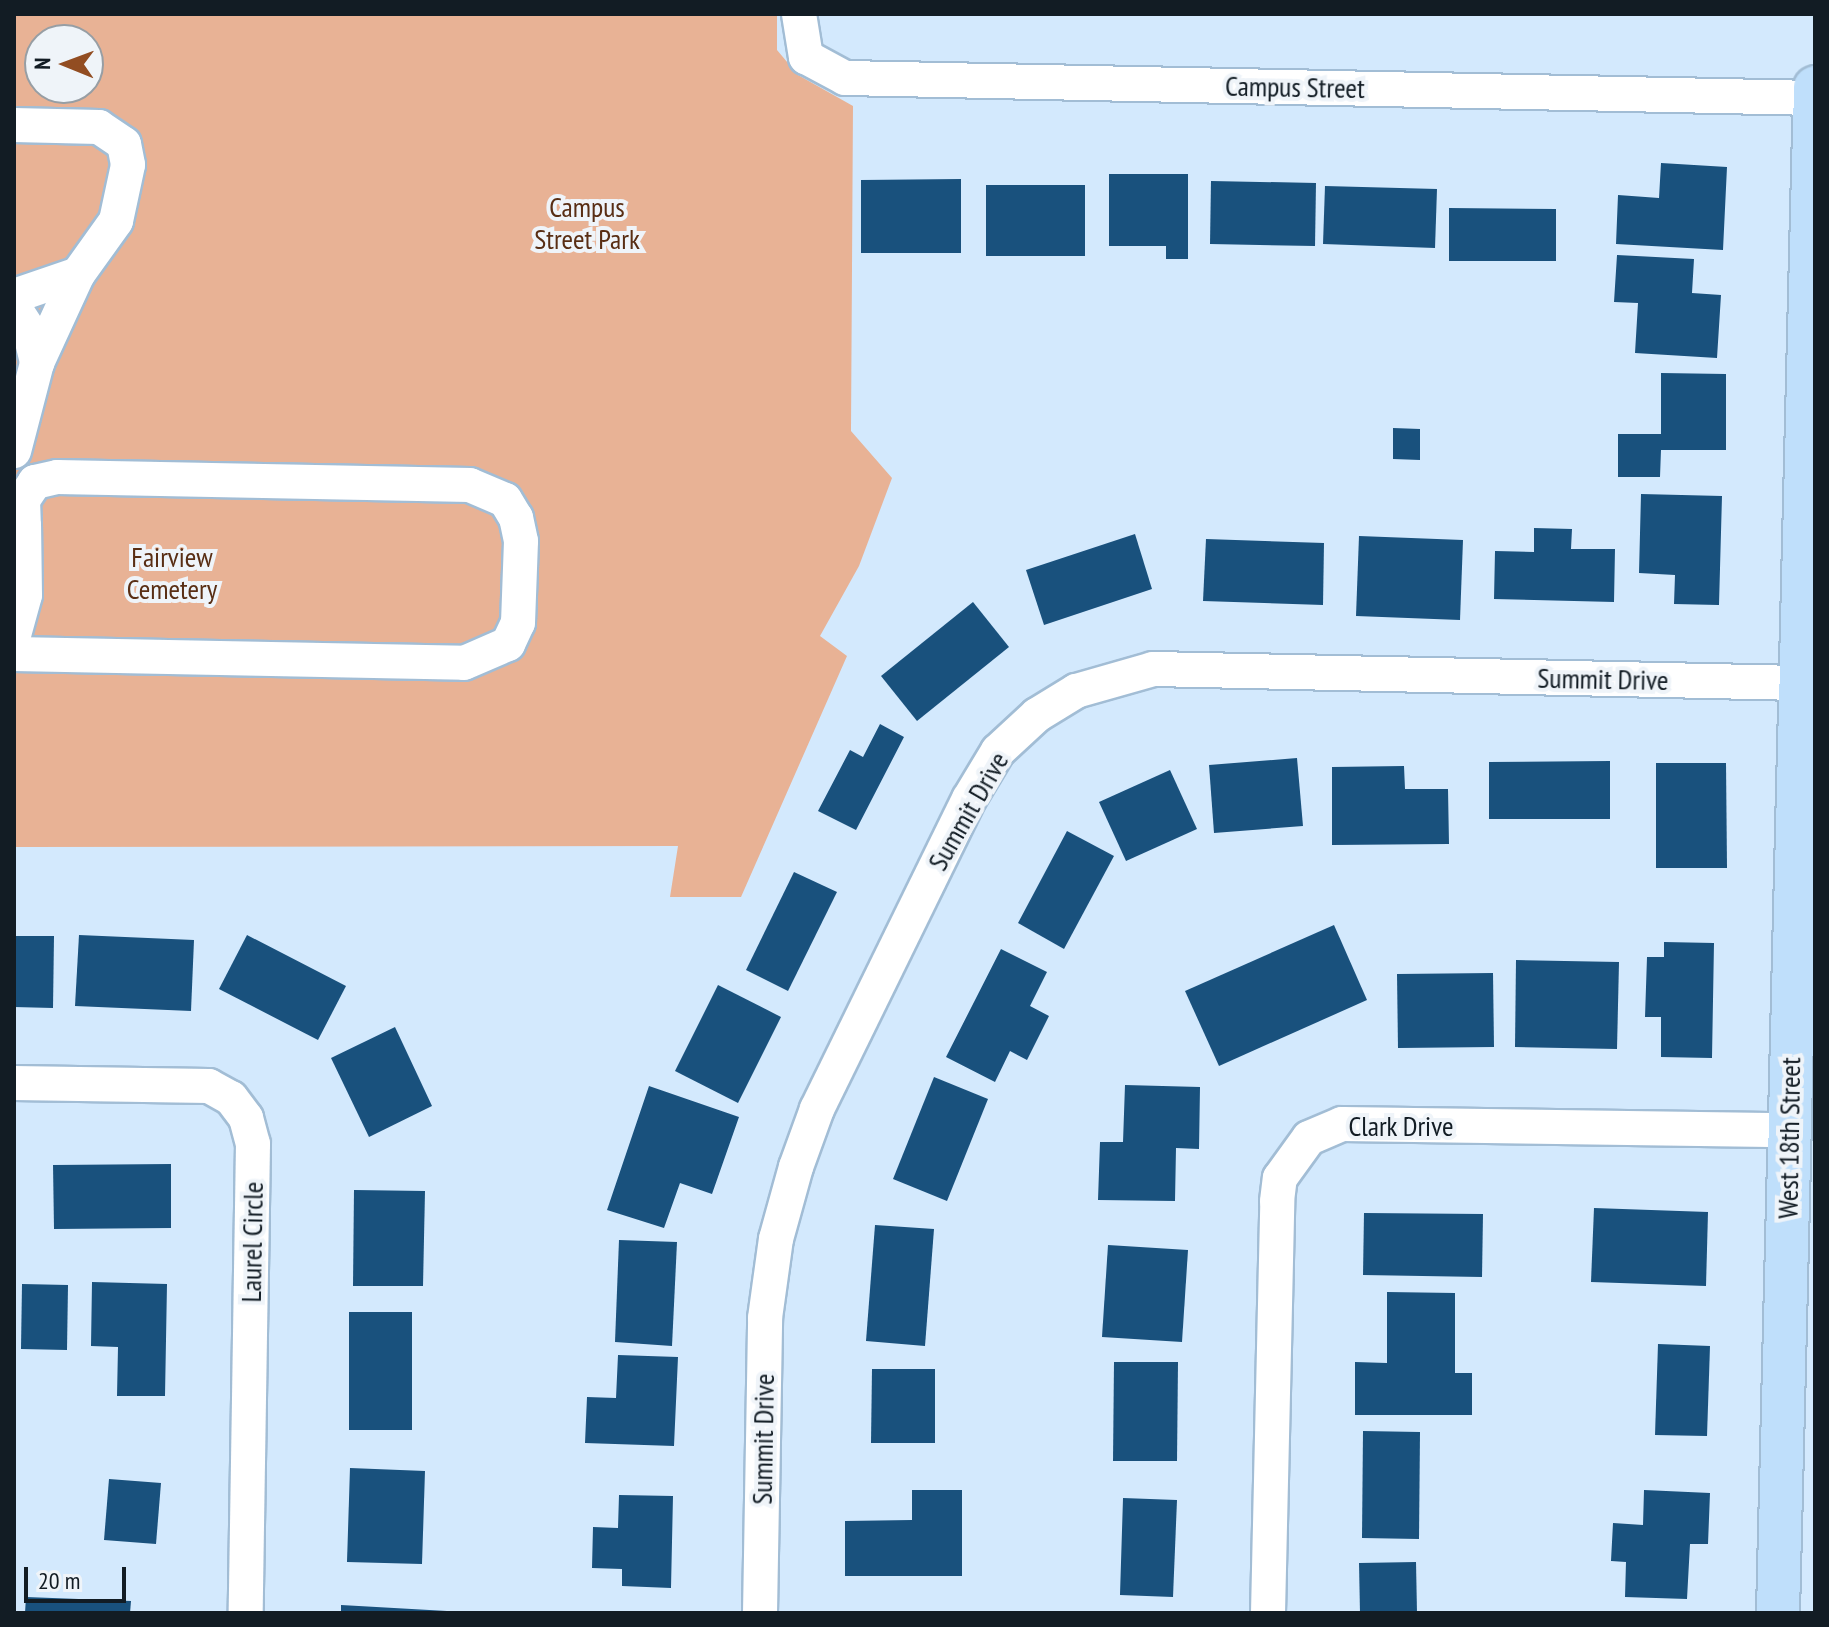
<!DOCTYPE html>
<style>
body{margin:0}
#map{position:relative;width:1829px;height:1627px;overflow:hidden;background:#d3e9fd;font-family:"PT Sans Narrow",sans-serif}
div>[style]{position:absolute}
.green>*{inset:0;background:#e8b295}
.building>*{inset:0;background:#19517d}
.roads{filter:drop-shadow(2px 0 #a2bdd5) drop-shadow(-2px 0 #a2bdd5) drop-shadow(0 2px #a2bdd5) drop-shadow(0 -2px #a2bdd5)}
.minor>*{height:34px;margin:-17px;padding:0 17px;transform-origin:17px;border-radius:17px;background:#fff}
.major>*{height:42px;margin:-21px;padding:0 21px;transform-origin:21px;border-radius:21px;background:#bfdffb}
span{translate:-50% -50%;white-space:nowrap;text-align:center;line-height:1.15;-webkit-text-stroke:8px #eff4f9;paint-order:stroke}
.street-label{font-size:28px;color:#121c24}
.park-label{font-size:28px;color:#592e14}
.frame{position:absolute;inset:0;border:16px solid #121c24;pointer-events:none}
.north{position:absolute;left:24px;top:24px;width:80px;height:80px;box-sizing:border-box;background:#eff4f9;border:2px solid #979ea4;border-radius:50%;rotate:271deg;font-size:22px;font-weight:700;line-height:32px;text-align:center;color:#121c24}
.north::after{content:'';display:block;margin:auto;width:28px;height:36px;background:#924d22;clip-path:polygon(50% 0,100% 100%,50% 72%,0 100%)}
.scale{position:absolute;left:24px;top:1567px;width:102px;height:36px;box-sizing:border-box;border:4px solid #121c24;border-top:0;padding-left:10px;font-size:24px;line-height:28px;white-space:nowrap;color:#121c24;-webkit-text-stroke:6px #eff4f9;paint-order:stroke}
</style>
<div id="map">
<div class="green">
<div style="clip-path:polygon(evenodd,14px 14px,777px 14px,777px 50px,798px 75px,853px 106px,851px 431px,892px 478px,859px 566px,820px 636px,847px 656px,741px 897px,670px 897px,678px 846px,14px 847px,14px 14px,40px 40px,88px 40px,88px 88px,40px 88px,40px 40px)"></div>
</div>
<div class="building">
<div style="clip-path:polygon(1661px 163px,1727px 167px,1723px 250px,1616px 244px,1618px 195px,1659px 198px)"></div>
<div style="clip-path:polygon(1109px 174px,1188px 174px,1188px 259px,1166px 259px,1166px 246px,1109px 246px)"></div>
<div style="clip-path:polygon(961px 179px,961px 253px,861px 253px,861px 180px)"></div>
<div style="clip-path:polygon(1211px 181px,1316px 183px,1315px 246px,1210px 244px)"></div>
<div style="clip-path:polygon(986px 185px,1085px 185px,1085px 256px,986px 256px)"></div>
<div style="clip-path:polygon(1325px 186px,1437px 189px,1435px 248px,1323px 244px)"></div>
<div style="clip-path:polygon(1449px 208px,1556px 209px,1556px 261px,1449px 261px)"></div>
<div style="clip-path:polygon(1617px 255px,1694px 259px,1692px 293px,1721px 295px,1717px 358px,1635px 353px,1638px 303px,1614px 302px)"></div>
<div style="clip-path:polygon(1661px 373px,1726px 374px,1726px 450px,1661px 450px,1660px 477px,1618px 477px,1618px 434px,1661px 434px)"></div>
<div style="clip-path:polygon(1393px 428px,1420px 429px,1420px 460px,1393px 459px)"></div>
<div style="clip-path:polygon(1641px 494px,1722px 496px,1719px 605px,1674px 604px,1675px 575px,1639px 573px)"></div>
<div style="clip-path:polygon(1534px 528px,1572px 529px,1571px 549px,1615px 549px,1614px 602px,1494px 599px,1495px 551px,1534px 552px)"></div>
<div style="clip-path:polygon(1135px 534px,1152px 589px,1044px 625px,1026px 570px)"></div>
<div style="clip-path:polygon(1359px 536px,1463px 540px,1460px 620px,1356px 616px)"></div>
<div style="clip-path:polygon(1206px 539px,1324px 543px,1323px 605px,1203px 601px)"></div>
<div style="clip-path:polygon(973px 602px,1009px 647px,917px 721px,881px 676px)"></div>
<div style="clip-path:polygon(880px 724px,904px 737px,856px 830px,818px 811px,850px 750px,863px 757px)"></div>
<div style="clip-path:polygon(1297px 758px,1303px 826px,1214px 833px,1209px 765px)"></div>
<div style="clip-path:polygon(1610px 761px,1610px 819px,1489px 819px,1489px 762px)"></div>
<div style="clip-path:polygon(1656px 763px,1726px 763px,1727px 868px,1656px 868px)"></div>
<div style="clip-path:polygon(1404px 766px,1405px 789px,1448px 789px,1449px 844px,1332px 845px,1332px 767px)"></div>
<div style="clip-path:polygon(1170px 770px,1197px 829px,1126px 861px,1099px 802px)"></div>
<div style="clip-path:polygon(1067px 831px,1114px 856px,1064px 949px,1018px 923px)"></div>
<div style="clip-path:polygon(794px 872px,837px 892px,788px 991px,746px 970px)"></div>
<div style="clip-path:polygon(1334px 925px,1367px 1000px,1219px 1066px,1185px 991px)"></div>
<div style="clip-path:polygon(79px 935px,194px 940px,191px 1011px,75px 1006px)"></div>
<div style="clip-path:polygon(247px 935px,346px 986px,318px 1040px,219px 989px)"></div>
<div style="clip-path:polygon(14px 936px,54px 936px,53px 1008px,14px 1007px)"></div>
<div style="clip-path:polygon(1664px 942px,1714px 943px,1712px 1058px,1661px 1057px,1661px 1017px,1645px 1017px,1647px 957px,1664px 957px)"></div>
<div style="clip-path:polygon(1001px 949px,1047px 972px,1030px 1006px,1049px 1016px,1027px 1060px,1010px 1051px,995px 1082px,946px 1057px)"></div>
<div style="clip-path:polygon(1516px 960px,1619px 962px,1617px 1049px,1515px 1047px)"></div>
<div style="clip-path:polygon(1493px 973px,1494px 1047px,1398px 1048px,1397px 974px)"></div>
<div style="clip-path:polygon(718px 985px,781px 1017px,738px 1103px,675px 1071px)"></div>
<div style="clip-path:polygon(395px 1027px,432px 1106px,369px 1137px,331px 1058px)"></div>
<div style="clip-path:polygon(934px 1077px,988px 1099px,947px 1201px,893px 1179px)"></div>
<div style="clip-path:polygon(1125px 1085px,1200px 1087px,1199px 1149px,1176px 1148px,1175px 1201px,1098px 1200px,1100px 1142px,1123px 1142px)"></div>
<div style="clip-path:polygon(649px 1086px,739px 1117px,712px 1194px,680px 1183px,664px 1228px,607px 1210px)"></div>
<div style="clip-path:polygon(171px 1164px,171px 1228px,54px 1229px,53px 1165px)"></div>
<div style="clip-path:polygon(354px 1190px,425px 1191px,423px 1286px,353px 1286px)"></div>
<div style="clip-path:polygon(1594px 1208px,1708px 1212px,1706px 1286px,1591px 1282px)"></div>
<div style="clip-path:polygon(1364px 1213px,1483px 1214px,1482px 1277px,1363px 1275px)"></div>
<div style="clip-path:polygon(875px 1225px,934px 1229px,925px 1346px,866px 1341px)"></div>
<div style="clip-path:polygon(619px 1240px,677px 1242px,672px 1346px,615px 1342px)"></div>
<div style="clip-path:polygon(1108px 1245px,1188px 1250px,1182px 1342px,1102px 1337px)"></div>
<div style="clip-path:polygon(92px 1282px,167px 1284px,165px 1396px,117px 1396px,118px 1347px,91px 1346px)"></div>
<div style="clip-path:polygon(22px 1284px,68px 1285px,67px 1350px,21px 1349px)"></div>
<div style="clip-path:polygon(1387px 1292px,1455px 1293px,1455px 1373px,1472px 1373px,1472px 1415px,1355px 1415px,1355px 1362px,1387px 1363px)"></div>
<div style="clip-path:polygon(349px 1312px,412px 1312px,412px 1430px,349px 1430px)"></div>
<div style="clip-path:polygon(1658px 1344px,1710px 1346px,1707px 1436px,1655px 1435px)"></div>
<div style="clip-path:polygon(618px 1355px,678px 1357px,674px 1446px,585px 1443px,587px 1397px,616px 1398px)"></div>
<div style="clip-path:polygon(1114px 1362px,1178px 1362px,1177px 1461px,1113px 1461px)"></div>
<div style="clip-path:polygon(872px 1369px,935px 1369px,935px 1443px,871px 1443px)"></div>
<div style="clip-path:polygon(1363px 1431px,1420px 1432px,1419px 1539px,1362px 1538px)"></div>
<div style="clip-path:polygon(350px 1468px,425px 1471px,422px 1564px,347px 1562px)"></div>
<div style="clip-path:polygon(109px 1479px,161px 1483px,156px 1544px,104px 1540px)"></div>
<div style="clip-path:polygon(912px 1490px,962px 1490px,962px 1576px,845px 1576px,845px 1521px,912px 1520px)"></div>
<div style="clip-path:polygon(1644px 1490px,1710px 1493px,1708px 1544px,1690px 1544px,1687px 1599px,1625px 1597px,1626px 1562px,1611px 1561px,1613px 1523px,1643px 1525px)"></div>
<div style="clip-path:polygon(619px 1495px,673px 1496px,671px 1588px,622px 1586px,622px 1569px,592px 1568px,593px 1527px,618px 1528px)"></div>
<div style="clip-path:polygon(1123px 1498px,1177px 1500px,1173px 1597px,1120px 1595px)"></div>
<div style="clip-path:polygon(1416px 1562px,1417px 1613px,1360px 1613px,1359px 1563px)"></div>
<div style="clip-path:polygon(26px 1597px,131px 1601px,130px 1613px,25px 1613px)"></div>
<div style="clip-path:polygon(341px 1605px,447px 1611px,446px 1613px,341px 1613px)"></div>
</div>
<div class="roads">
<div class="minor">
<div style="left:799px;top:14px;width:44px;rotate:80.8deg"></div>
<div style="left:806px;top:57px;width:44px;rotate:28.3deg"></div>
<div style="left:845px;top:78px;width:970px;rotate:1.18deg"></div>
<div style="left:14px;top:125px;width:85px;rotate:1.3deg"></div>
<div style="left:99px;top:127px;width:30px;rotate:34deg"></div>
<div style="left:124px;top:144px;width:21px;rotate:79deg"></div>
<div style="left:128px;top:165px;width:57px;rotate:102.1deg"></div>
<div style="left:116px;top:221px;width:65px;rotate:125.6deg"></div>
<div style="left:78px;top:274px;width:68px;rotate:161deg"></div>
<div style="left:14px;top:307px;width:27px;rotate:57deg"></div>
<div style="left:29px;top:330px;width:34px;rotate:76deg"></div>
<div style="left:37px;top:363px;width:91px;rotate:104.6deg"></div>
<div style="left:37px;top:363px;width:98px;rotate:-65.3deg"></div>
<div style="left:14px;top:635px;width:41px;rotate:-74.6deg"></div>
<div style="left:25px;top:595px;width:69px;rotate:-90.8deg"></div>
<div style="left:24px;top:526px;width:22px;rotate:-111deg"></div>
<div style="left:14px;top:654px;width:450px;rotate:1.1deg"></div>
<div style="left:464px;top:663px;width:48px;rotate:-23.4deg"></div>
<div style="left:508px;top:644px;width:23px;rotate:-65deg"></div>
<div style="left:518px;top:623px;width:82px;rotate:-87.9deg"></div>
<div style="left:521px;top:541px;width:24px;rotate:-102deg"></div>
<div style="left:516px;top:518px;width:21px;rotate:-121deg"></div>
<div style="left:505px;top:500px;width:38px;rotate:-157deg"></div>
<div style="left:470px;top:485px;width:413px;rotate:-178.9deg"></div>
<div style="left:57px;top:477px;width:23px;rotate:167deg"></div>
<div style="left:35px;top:482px;width:22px;rotate:124deg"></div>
<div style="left:23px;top:500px;width:26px;rotate:88deg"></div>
<div style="left:14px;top:1083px;width:195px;rotate:0.9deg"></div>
<div style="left:209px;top:1086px;width:25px;rotate:29deg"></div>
<div style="left:231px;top:1098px;width:25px;rotate:53deg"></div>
<div style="left:246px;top:1118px;width:27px;rotate:75deg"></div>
<div style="left:253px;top:1144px;width:469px;rotate:90.9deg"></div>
<div style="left:760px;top:1613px;width:295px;rotate:-89deg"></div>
<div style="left:765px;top:1318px;width:80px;rotate:-82.1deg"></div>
<div style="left:776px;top:1239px;width:75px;rotate:-74.5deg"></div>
<div style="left:796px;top:1167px;width:62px;rotate:-70.1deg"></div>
<div style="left:817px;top:1109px;width:345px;rotate:-63.9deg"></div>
<div style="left:969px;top:799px;width:56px;rotate:-58.9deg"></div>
<div style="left:998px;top:751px;width:53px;rotate:-42.7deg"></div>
<div style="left:1037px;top:715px;width:46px;rotate:-31.6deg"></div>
<div style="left:1076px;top:691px;width:80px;rotate:-15.9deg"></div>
<div style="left:1153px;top:669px;width:647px;rotate:1.24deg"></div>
<div style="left:1268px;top:1613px;width:412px;rotate:-88.7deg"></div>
<div style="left:1277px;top:1201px;width:23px;rotate:-83deg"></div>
<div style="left:1280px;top:1178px;width:49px;rotate:-54.1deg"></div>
<div style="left:1309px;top:1138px;width:36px;rotate:-23deg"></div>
<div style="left:1342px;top:1124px;width:447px;rotate:0.8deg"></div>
</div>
<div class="major">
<div style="left:1778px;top:1613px;width:1526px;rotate:-88.61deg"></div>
</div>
</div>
<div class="street-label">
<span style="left:1295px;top:87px;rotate:1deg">Campus Street</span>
<span style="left:1603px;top:679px;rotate:1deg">Summit Drive</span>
<span style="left:968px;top:811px;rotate:-60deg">Summit Drive</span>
<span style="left:1401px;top:1126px">Clark Drive</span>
<span style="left:1789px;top:1138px;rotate:-89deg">West 18th Street</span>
<span style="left:252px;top:1242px;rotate:-89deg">Laurel Circle</span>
<span style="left:763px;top:1439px;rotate:-89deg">Summit Drive</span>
</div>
<div class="park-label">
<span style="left:587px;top:223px">Campus<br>Street Park</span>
<span style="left:172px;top:573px">Fairview<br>Cemetery</span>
</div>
<div class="frame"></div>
<div class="north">N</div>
<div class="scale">20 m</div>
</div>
